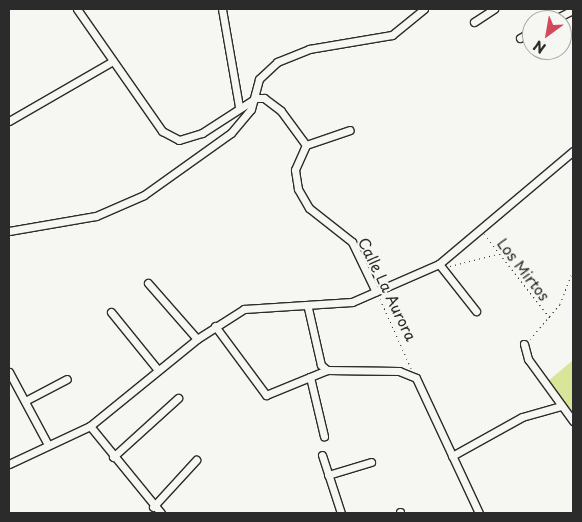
<!DOCTYPE html>
<style>
body{margin:0}
#map{position:relative;width:582px;height:522px;overflow:hidden;background:#f6f6f2;font-family:"Playpen Sans",sans-serif}
div>[style]{position:absolute}
.green>*{inset:0;background:#d9e699}
.path>*{height:1px;margin-top:-0.5px;transform-origin:0;background:repeating-linear-gradient(90deg,#2b2b2b 0 1px,transparent 0 5px)}
.roads{filter:drop-shadow(1px 0 #2b2b2b) drop-shadow(-1px 0 #2b2b2b) drop-shadow(0 1px #2b2b2b) drop-shadow(0 -1px #2b2b2b)}
.minor>*{height:7px;margin:-3.5px;padding:0 3.5px;transform-origin:3.5px;border-radius:3.5px;background:#f6f6f2}
span{translate:-50% -50%;white-space:nowrap;text-align:center;line-height:1.15;-webkit-text-stroke:4.5px #f6f6f2;paint-order:stroke}
.street-label{font-size:15px;color:#2b2b2b}
.frame{position:absolute;inset:0;border:10px solid #2b2b2b;pointer-events:none}
.north{position:absolute;left:522px;top:10px;width:50px;height:50px;box-sizing:border-box;background:#f6f6f2;border:1px solid #a5a5a2;border-radius:50%;rotate:212deg;font-size:14px;font-weight:700;line-height:20px;text-align:center;color:#2b2b2b}
.north::after{content:'';display:block;margin:auto;width:18px;height:22px;background:#d1495b;clip-path:polygon(50% 0,100% 100%,50% 72%,0 100%)}
</style>
<div id="map">
<div class="green">
<div style="clip-path:polygon(573px 360px,573px 416px,547px 382px)"></div>
</div>
<div class="path">
<div style="left:484px;top:234px;width:107px;rotate:51.8deg"></div>
<div style="left:450px;top:266px;width:49px;rotate:-14.3deg"></div>
<div style="left:380px;top:299px;width:76px;rotate:65.8deg"></div>
<div style="left:530px;top:339px;width:46px;rotate:-49.4deg"></div>
<div style="left:560px;top:304px;width:36px;rotate:-69deg"></div>
</div>
<div class="roads">
<div class="minor">
<div style="left:77px;top:9px;width:149px;rotate:55.1deg"></div>
<div style="left:162px;top:131px;width:19px;rotate:28deg"></div>
<div style="left:179px;top:140px;width:24px;rotate:-17deg"></div>
<div style="left:202px;top:133px;width:64px;rotate:-32.9deg"></div>
<div style="left:256px;top:98px;width:8px"></div>
<div style="left:264px;top:98px;width:21px;rotate:37deg"></div>
<div style="left:281px;top:111px;width:42px;rotate:53.7deg"></div>
<div style="left:306px;top:145px;width:27px;rotate:114deg"></div>
<div style="left:295px;top:170px;width:19px;rotate:81deg"></div>
<div style="left:298px;top:189px;width:22px;rotate:60deg"></div>
<div style="left:309px;top:208px;width:55px;rotate:38.3deg"></div>
<div style="left:352px;top:242px;width:55px;rotate:64.4deg"></div>
<div style="left:222px;top:9px;width:98px;rotate:80.1deg"></div>
<div style="left:553px;top:20px;width:22px;rotate:-27deg"></div>
<div style="left:474px;top:22px;width:24px;rotate:-33deg"></div>
<div style="left:520px;top:38px;width:14px;rotate:-30deg"></div>
<div style="left:9px;top:121px;width:120px;rotate:-30deg"></div>
<div style="left:306px;top:145px;width:46px;rotate:-18.8deg"></div>
<div style="left:9px;top:231px;width:88px;rotate:-9.8deg"></div>
<div style="left:96px;top:216px;width:52px;rotate:-23.6deg"></div>
<div style="left:144px;top:195px;width:107px;rotate:-35.5deg"></div>
<div style="left:231px;top:133px;width:31px;rotate:-50deg"></div>
<div style="left:251px;top:109px;width:31px;rotate:-75deg"></div>
<div style="left:259px;top:79px;width:25px;rotate:-43deg"></div>
<div style="left:277px;top:62px;width:35px;rotate:-22deg"></div>
<div style="left:309px;top:49px;width:84px;rotate:-9.6deg"></div>
<div style="left:392px;top:35px;width:41px;rotate:-39.1deg"></div>
<div style="left:439px;top:264px;width:60px;rotate:51.8deg"></div>
<div style="left:148px;top:283px;width:74px;rotate:48.8deg"></div>
<div style="left:308px;top:308px;width:58px;rotate:77.2deg"></div>
<div style="left:321px;top:365px;width:8px;rotate:40deg"></div>
<div style="left:327px;top:370px;width:72px;rotate:0.8deg"></div>
<div style="left:399px;top:371px;width:18px;rotate:22deg"></div>
<div style="left:416px;top:378px;width:149px;rotate:65deg"></div>
<div style="left:111px;top:312px;width:75px;rotate:51deg"></div>
<div style="left:215px;top:326px;width:86px;rotate:53.5deg"></div>
<div style="left:266px;top:395px;width:66px;rotate:-22.3deg"></div>
<div style="left:524px;top:344px;width:16px;rotate:75deg"></div>
<div style="left:528px;top:359px;width:77px;rotate:54deg"></div>
<div style="left:9px;top:372px;width:81px;rotate:61.8deg"></div>
<div style="left:310px;top:377px;width:61px;rotate:76.7deg"></div>
<div style="left:25px;top:401px;width:47px;rotate:-27.6deg"></div>
<div style="left:90px;top:426px;width:112px;rotate:50.8deg"></div>
<div style="left:322px;top:455px;width:61px;rotate:71.9deg"></div>
<div style="left:452px;top:456px;width:80px;rotate:-29.1deg"></div>
<div style="left:522px;top:417px;width:41px;rotate:-15.8deg"></div>
<div style="left:113px;top:457px;width:88px;rotate:-42.2deg"></div>
<div style="left:9px;top:464px;width:89px;rotate:-25.1deg"></div>
<div style="left:90px;top:426px;width:138px;rotate:-39.1deg"></div>
<div style="left:197px;top:339px;width:56px;rotate:-32.6deg"></div>
<div style="left:244px;top:309px;width:108px;rotate:-3.7deg"></div>
<div style="left:352px;top:302px;width:95px;rotate:-23.6deg"></div>
<div style="left:439px;top:264px;width:175px;rotate:-40.1deg"></div>
<div style="left:328px;top:475px;width:45px;rotate:-16.8deg"></div>
<div style="left:153px;top:507px;width:64px;rotate:-47.5deg"></div>
<div style="left:400px;top:513px;width:1px;rotate:-90deg"></div>
</div>
</div>
<div class="street-label">
<span style="left:524px;top:269px;rotate:52deg">Los Mirtos</span>
<span style="left:388px;top:289px;rotate:64deg">Calle La Aurora</span>
</div>
<div class="frame"></div>
<div class="north">N</div>
</div>
